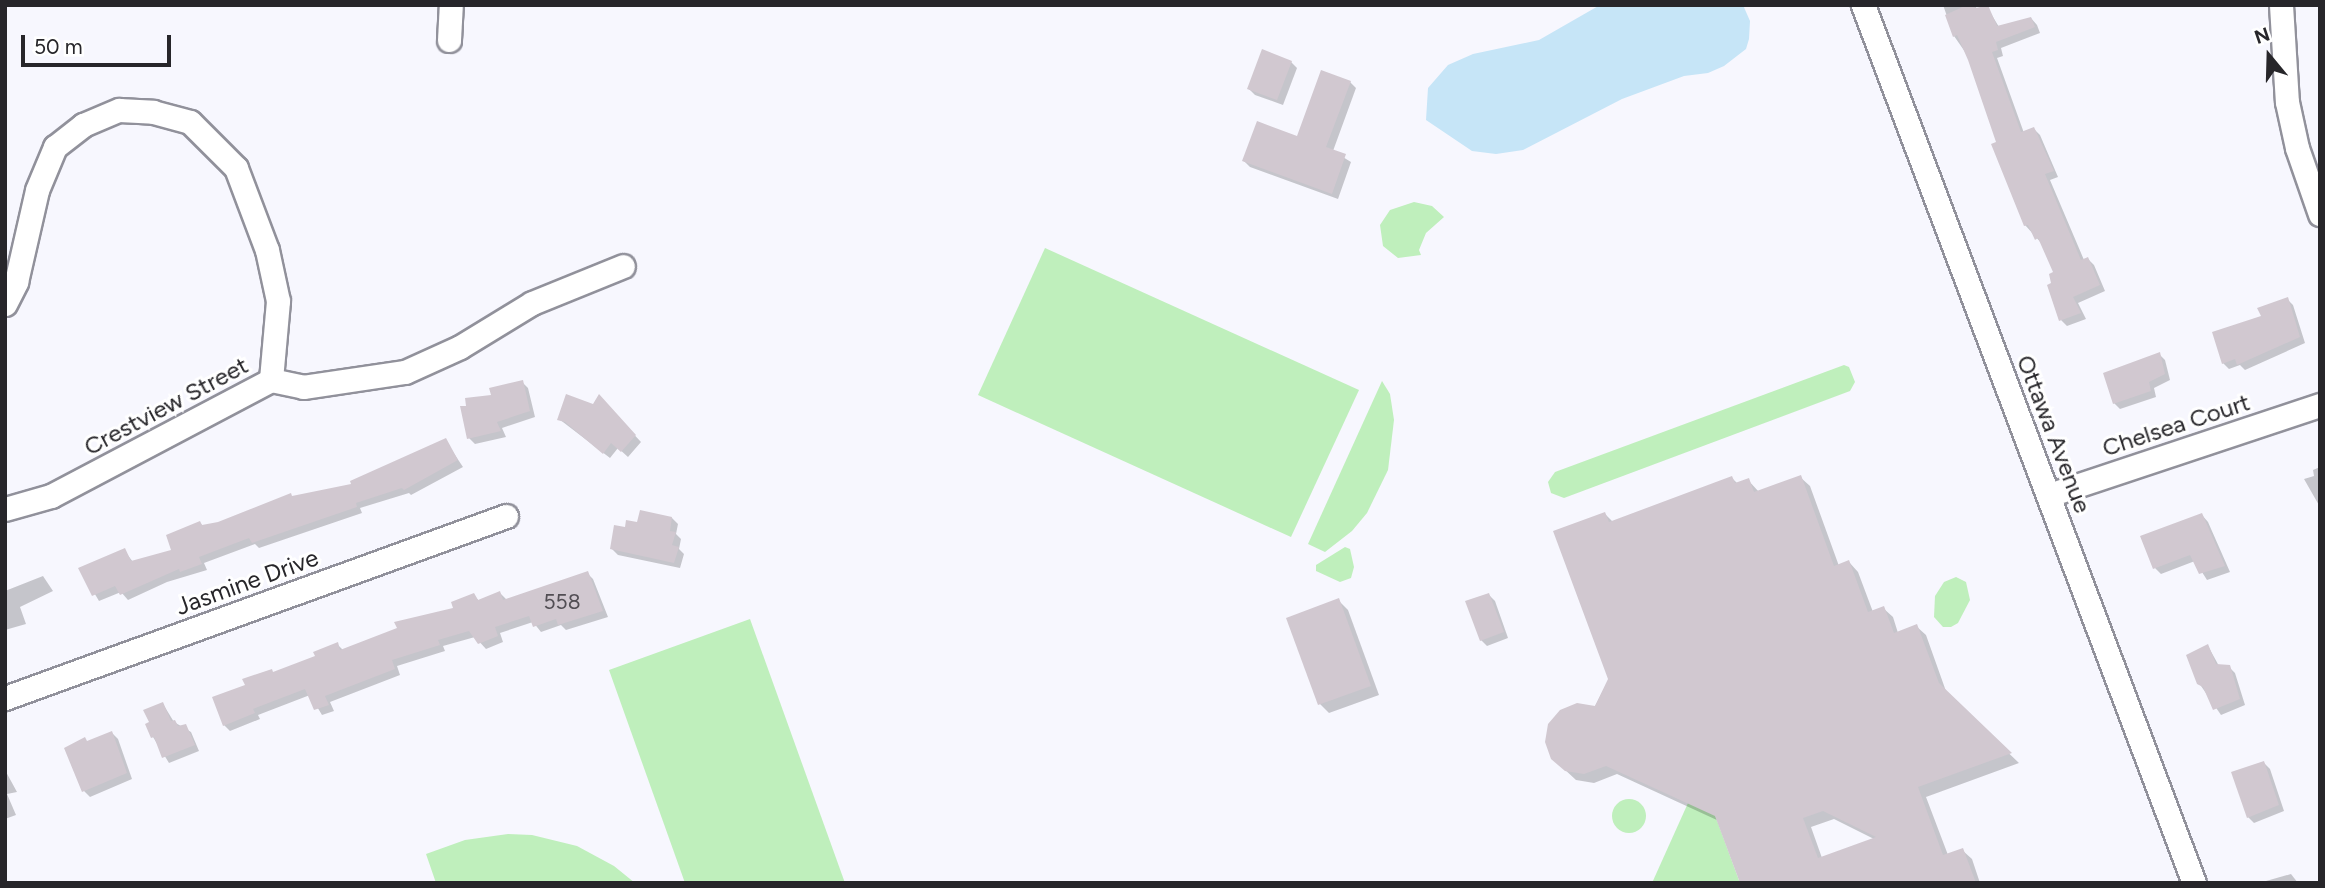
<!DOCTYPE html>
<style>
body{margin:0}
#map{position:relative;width:2325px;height:888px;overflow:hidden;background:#f7f7fe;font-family:Figtree,sans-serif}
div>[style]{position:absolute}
.green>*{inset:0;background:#bfefbc}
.round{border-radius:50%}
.water>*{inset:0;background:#c6e5f7}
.shadow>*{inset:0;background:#0003}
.building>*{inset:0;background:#d1c8d0}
.roads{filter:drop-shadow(2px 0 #91919b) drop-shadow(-2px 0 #91919b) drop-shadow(0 2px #91919b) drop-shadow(0 -2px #91919b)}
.minor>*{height:23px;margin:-11.5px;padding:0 11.5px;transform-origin:11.5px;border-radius:11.5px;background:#fff}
span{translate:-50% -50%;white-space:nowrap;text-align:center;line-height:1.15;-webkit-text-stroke:6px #fff;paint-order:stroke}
.number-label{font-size:21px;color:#524e54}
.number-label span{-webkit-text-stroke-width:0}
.street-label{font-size:24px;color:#27262a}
.frame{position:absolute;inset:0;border:7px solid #27262a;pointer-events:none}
.north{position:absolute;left:2234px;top:21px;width:70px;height:70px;-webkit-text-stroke:5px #fff;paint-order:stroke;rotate:341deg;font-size:19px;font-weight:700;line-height:28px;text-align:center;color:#27262a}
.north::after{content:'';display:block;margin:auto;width:24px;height:32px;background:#27262a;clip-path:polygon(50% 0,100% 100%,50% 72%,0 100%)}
.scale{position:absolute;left:21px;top:35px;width:150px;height:32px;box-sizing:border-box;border:4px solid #27262a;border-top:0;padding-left:9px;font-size:21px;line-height:24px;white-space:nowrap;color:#27262a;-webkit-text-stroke:5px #fff;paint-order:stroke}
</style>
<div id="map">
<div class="green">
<div style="clip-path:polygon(1414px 202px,1432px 206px,1444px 217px,1426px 233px,1419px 250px,1421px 255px,1398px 258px,1383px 246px,1380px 225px,1390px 210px)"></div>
<div style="clip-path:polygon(1045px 248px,1359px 390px,1291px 537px,978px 395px)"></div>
<div style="clip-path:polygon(1844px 365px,1849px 367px,1855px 382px,1850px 391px,1564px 498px,1551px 493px,1548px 482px,1555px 472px)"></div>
<div style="clip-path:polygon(1382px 381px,1390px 394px,1394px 420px,1388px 470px,1367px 513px,1352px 531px,1325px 552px,1308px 544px)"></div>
<div style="clip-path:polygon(1345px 547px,1350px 549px,1354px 567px,1351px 578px,1340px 582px,1316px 571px,1316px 565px)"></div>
<div style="clip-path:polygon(1956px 577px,1966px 582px,1970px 600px,1958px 623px,1951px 627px,1943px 627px,1934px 617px,1935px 596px,1944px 582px)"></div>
<div style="clip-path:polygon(750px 619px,845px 883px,685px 883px,609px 670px)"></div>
<div style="clip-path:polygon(1708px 796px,1740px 883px,1652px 883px,1688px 803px)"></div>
<div class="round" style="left:1612px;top:799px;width:34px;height:34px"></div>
<div style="clip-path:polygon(508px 834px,532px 835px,577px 846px,614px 866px,635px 883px,436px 883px,426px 854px,465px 840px)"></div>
</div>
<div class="water">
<div style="clip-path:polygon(1600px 5px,1743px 5px,1750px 21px,1749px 39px,1746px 49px,1724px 66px,1708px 73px,1684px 76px,1622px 99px,1523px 150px,1496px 154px,1472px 151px,1426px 120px,1428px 88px,1448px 65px,1473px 54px,1539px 40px)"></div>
</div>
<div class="shadow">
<div style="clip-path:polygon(1943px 5px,1975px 5px,1977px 9px,1987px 7px,1999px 27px,2031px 18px,2037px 25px,2040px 33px,2001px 48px,2003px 56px,1997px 58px,2024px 133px,2034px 129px,2040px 135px,2058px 177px,2050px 180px,2084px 260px,2088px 259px,2094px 265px,2105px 291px,2078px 303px,2086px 319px,2067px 326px,2061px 320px,2053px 285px,2056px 273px,2043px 245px,2025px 225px,1970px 59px,1954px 36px)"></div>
<div style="clip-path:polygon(1291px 62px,1297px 68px,1283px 105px,1255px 95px,1249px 89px)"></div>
<div style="clip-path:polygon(1350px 82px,1356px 88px,1333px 151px,1351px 162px,1338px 199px,1250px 167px,1244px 161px,1298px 138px)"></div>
<div style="clip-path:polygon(2287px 299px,2293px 305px,2305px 343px,2245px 370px,2240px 365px,2229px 369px,2223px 363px,2263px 317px)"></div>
<div style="clip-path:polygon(2159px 354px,2165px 360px,2170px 380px,2154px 388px,2156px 397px,2120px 409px,2114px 403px)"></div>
<div style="clip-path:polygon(522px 382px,528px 388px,535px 417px,502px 428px,506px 437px,475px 444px,469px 438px,493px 396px)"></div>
<div style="clip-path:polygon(599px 397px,641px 442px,628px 457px,618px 448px,610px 458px,559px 419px,594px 406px)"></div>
<div style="clip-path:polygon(445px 440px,463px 467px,411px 495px,409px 493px,360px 508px,362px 513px,259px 548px,255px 544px,204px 563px,207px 570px,167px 582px,128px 600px,121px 592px,99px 601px,80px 569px,124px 550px,133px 562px,173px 551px,200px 523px,204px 527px,218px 524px,293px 498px,354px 486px)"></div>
<div style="clip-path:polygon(2320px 467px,2320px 507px,2304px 479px,2314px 476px,2313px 470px)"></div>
<div style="clip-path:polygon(evenodd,1800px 477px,1810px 486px,1839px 566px,1849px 562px,1858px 572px,1873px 612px,1883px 608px,1893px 617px,1898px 633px,1916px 626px,1926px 635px,1947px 694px,2019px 763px,1926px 797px,1948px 855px,1962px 850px,1972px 859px,1980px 883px,1742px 883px,1719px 821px,1617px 774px,1594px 783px,1576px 780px,1563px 768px,1609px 679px,1605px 514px,1613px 522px,1732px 478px,1738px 484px,1748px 480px,1759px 492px,1800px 477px,1834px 819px,1874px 839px,1822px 858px,1811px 827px,1834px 819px)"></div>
<div style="clip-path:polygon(2202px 515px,2208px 522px,2230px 572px,2207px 580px,2195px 561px,2161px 574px,2155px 568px)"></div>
<div style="clip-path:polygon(672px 518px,678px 524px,676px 534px,681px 539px,679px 549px,684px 554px,680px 568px,618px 555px,612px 549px,627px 528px)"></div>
<div style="clip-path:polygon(587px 573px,593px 579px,608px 617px,566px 630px,561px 625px,541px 632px,533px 622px,500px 633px,503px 642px,486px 649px,475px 637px,443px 646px,445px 651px,397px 666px,400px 675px,330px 702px,334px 711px,322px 715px,310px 695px,258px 715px,260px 719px,230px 731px,224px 725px,274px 674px,317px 657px,337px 644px,343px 650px,455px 609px,474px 595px,479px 601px,500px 593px,507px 600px)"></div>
<div style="clip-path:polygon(43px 576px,53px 591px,20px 607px,26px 624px,5px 630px,5px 591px)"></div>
<div style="clip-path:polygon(1489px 595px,1495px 601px,1508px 638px,1487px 646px,1481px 640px)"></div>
<div style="clip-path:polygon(1338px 600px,1348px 610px,1379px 695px,1329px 713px,1320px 704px)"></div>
<div style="clip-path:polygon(2208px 646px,2219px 666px,2229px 667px,2235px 673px,2245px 705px,2221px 715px,2199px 683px)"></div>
<div style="clip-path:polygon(163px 704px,174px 722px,191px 732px,199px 751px,169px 763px,153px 737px)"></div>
<div style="clip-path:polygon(112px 733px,118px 739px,132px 779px,90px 797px,84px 791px,88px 742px)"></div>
<div style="clip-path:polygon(2264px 763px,2270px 769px,2284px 811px,2254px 823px,2248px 817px)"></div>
<div style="clip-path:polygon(5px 770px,17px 792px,7px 794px,16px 815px,5px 819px)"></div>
<div style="clip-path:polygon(2291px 874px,2298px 883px,2266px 881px)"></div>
</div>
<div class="building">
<div style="clip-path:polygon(1967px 5px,1976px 8px,1988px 5px,1997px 26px,2031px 17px,2035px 27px,1996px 42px,1998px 50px,1992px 52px,2021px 132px,2034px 127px,2054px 171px,2045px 174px,2081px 260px,2088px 257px,2100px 285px,2073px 297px,2081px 313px,2059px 321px,2047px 285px,2051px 283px,2049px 274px,2053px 272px,2038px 238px,2035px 240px,2028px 225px,2024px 226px,1991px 144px,1996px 142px,1968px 60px,1957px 35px,1953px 37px,1945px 15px)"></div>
<div style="clip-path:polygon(1262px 49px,1292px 61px,1277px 100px,1247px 89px)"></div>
<div style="clip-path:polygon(1321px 70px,1351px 81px,1326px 147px,1346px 154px,1332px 194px,1242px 161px,1257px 121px,1297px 136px)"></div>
<div style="clip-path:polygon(2288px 297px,2300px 337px,2237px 365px,2235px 359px,2222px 364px,2212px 332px,2261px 316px,2257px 308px)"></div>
<div style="clip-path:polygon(2160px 352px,2165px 374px,2149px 382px,2151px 391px,2113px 404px,2103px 373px)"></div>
<div style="clip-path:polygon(523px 380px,530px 411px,497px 422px,501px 431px,467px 439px,460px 406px,466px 406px,465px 398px,491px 395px,489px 388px)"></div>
<div style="clip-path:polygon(566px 394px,593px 404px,599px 394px,636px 435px,621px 452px,611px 443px,603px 454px,565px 422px,557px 420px)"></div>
<div style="clip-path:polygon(446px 438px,458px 460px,404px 490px,402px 488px,356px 503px,357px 507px,252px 543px,249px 538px,199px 557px,202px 564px,180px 572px,179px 569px,120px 595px,115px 586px,92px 596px,78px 568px,125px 548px,131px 561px,171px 550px,166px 535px,200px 521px,202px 525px,218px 522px,291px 493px,292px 496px,351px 484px,350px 481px)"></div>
<div style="clip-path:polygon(evenodd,1801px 475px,1834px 566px,1849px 560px,1868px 612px,1884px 606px,1894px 633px,1917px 624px,1939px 683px,2012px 753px,1918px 787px,1943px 855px,1963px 848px,1976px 883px,1740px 883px,1715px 816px,1606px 766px,1584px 774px,1565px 771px,1551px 759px,1545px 742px,1548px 724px,1560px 710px,1577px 703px,1595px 706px,1608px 679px,1553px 531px,1605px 512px,1609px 522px,1732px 476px,1735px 483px,1749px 478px,1754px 492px,1801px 475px,1823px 811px,1876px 837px,1818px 858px,1803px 818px,1823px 811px)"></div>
<div style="clip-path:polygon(640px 510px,672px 517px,670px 531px,676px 532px,672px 545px,679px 547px,674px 563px,610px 549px,614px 525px,625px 527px,626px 520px,637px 522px)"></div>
<div style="clip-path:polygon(2202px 513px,2225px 566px,2199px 574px,2190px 555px,2153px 569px,2140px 536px)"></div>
<div style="clip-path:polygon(588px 571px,603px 611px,558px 625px,556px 619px,533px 627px,529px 616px,495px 627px,498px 636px,478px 644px,469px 631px,438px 640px,440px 645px,392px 660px,395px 669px,325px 696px,329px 705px,314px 710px,305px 689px,253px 709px,255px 713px,223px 726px,212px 697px,245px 685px,242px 679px,272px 669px,273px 672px,315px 656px,313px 652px,338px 642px,340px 650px,397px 628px,394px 622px,453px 608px,451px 602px,474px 593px,478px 600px,500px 591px,503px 600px)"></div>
<div style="clip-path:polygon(1489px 593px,1504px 632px,1480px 641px,1465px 601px)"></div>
<div style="clip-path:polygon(1339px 598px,1371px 686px,1318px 705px,1286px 618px)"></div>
<div style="clip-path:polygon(2208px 644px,2216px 664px,2230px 665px,2240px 699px,2213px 710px,2203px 687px,2197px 684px,2186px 655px)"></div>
<div style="clip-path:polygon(163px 702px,171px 721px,175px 720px,178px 726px,186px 724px,195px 745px,162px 758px,154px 737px,151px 738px,145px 724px,149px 722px,143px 710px)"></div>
<div style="clip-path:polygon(112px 731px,127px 773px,82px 792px,64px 748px,85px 737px,87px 741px)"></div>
<div style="clip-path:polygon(2264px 761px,2279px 805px,2247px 818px,2231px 772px)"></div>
</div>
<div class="roads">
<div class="minor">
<div style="left:1863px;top:5px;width:938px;rotate:69.34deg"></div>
<div style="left:2281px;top:5px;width:97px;rotate:86.5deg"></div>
<div style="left:2287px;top:102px;width:47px;rotate:77.7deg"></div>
<div style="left:2297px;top:148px;width:70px;rotate:70.8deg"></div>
<div style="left:449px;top:40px;width:35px;rotate:-87deg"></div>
<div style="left:5px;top:304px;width:25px;rotate:-63deg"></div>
<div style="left:16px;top:282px;width:94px;rotate:-77.1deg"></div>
<div style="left:37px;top:190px;width:47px;rotate:-67.3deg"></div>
<div style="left:55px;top:147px;width:36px;rotate:-38deg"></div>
<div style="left:83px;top:125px;width:39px;rotate:-23deg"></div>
<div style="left:119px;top:110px;width:34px;rotate:3deg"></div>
<div style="left:153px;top:112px;width:38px;rotate:15deg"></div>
<div style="left:190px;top:122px;width:65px;rotate:45deg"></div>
<div style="left:236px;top:168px;width:88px;rotate:69.3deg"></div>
<div style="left:267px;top:250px;width:52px;rotate:77.8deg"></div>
<div style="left:278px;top:301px;width:79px;rotate:95.1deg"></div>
<div style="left:2049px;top:495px;width:286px;rotate:-18.4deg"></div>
<div style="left:5px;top:509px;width:48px;rotate:-15.8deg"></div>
<div style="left:51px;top:496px;width:249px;rotate:-27.8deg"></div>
<div style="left:271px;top:380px;width:33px;rotate:12deg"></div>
<div style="left:303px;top:387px;width:103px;rotate:-8.4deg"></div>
<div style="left:405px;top:372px;width:60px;rotate:-24.4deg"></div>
<div style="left:460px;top:347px;width:84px;rotate:-31.4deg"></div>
<div style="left:532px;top:303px;width:98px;rotate:-22.1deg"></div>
<div style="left:5px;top:698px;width:533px;rotate:-19.96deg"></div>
</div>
</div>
<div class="number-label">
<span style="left:562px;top:602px">558</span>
</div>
<div class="street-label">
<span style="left:166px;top:406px;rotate:-28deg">Crestview Street</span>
<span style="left:2176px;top:425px;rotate:-18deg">Chelsea Court</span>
<span style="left:2054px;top:434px;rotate:69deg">Ottawa Avenue</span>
<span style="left:247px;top:582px;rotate:-20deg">Jasmine Drive</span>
</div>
<div class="frame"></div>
<div class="north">N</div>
<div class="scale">50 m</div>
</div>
